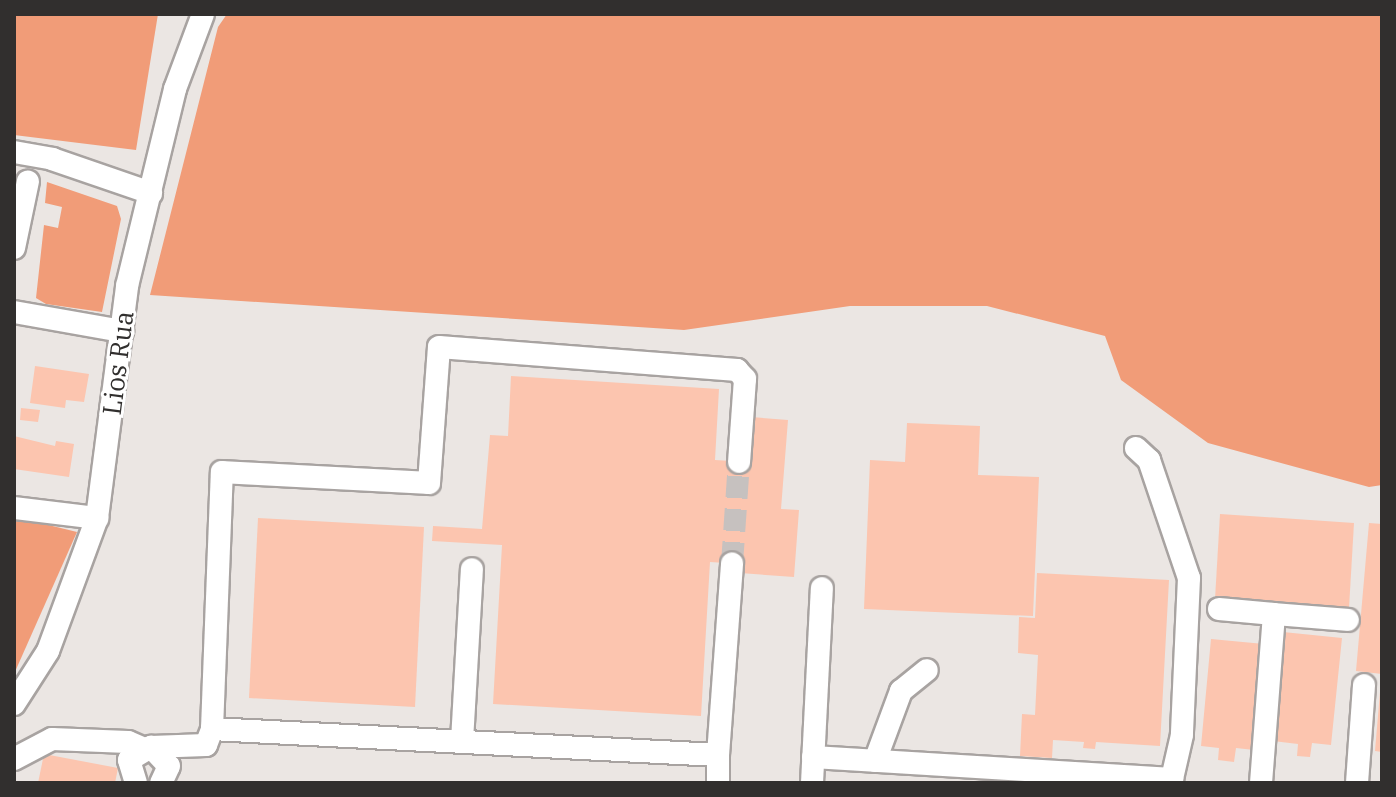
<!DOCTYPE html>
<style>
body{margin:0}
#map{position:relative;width:1396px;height:797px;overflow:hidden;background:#ebe6e3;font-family:"IBM Plex Serif",serif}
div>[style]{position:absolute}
.green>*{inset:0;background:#f19c78}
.building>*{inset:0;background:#fcc5af}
.minor-tunnel>*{height:22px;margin-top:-11px;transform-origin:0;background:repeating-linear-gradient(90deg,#c6c1bf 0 22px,transparent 0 33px)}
.roads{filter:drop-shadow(2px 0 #a8a3a1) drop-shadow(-2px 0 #a8a3a1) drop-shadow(0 2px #a8a3a1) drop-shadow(0 -2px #a8a3a1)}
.minor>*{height:22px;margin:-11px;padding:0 11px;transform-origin:11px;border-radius:11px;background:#fff}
span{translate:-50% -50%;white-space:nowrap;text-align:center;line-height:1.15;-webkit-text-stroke:6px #fff;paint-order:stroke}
.street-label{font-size:26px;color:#312f2e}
.frame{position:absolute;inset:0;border:16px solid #312f2e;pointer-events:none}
</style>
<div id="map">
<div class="green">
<div style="clip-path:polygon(14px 14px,158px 14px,136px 150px,14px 135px)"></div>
<div style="clip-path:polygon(227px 14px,1382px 14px,1382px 485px,1369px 487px,1208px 443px,1121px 380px,1105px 336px,987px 306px,850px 306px,684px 330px,150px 295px,218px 27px)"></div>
<div style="clip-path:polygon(47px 182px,117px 206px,121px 219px,102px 312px,46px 304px,36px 298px,44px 225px,58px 228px,62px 207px,45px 203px)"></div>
<div style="clip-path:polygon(20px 518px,77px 532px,14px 674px,14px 519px)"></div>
</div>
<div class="building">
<div style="clip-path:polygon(35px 366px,89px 374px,84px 402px,66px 400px,65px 408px,30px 403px)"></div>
<div style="clip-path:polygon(511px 376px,719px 389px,715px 460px,748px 462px,751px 417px,788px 420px,781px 509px,799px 510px,794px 577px,740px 573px,741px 564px,710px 562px,701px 716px,493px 704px,502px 545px,432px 541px,433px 526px,482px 529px,490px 435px,508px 436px)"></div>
<div style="clip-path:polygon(21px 408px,40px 410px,38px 422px,20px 420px)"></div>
<div style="clip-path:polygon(907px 423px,980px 426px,978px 475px,1039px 477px,1033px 616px,864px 609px,870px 460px,905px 462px)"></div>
<div style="clip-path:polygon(14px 436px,55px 446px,56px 441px,74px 444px,69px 477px,14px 469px)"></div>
<div style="clip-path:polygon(1220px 514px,1354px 523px,1349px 608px,1215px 599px)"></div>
<div style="clip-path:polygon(258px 518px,424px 527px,415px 707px,249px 698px)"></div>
<div style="clip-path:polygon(1369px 523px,1382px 524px,1382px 674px,1356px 671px)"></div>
<div style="clip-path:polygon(1037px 573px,1169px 580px,1160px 746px,1096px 742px,1095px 749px,1083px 748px,1084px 742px,1053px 740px,1052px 758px,1020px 756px,1022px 714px,1035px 715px,1038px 655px,1018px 653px,1019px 617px,1035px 618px)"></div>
<div style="clip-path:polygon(1283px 632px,1342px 638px,1331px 745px,1312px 743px,1310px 757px,1297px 756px,1298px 744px,1273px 741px)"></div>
<div style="clip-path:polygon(1211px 639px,1264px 644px,1254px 750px,1236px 748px,1234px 762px,1218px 760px,1219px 748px,1201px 746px)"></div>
<div style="clip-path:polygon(1380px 692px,1382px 693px,1382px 752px,1375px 751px)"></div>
<div style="clip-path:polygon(44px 754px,118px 768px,115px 783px,38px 783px)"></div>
</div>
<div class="minor-tunnel">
<div style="left:732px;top:564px;width:102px;rotate:-86.1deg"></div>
</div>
<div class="roads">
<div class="minor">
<div style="left:14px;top:152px;width:39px;rotate:10deg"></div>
<div style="left:52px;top:159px;width:105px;rotate:19deg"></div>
<div style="left:14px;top:248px;width:68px;rotate:-78.2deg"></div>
<div style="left:14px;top:312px;width:110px;rotate:10deg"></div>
<div style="left:1136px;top:448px;width:18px;rotate:43deg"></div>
<div style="left:1149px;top:460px;width:125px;rotate:71.3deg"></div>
<div style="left:1189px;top:578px;width:157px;rotate:92.6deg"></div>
<div style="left:1182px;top:735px;width:49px;rotate:102.9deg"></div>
<div style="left:14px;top:508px;width:84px;rotate:6.9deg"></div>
<div style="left:1219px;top:609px;width:55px;rotate:5.2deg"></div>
<div style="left:14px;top:704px;width:63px;rotate:-57.3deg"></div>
<div style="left:48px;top:651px;width:142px;rotate:-69.8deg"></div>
<div style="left:97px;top:518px;width:234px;rotate:-82.6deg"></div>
<div style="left:127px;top:286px;width:203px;rotate:-76.3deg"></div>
<div style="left:175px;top:89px;width:80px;rotate:-69.5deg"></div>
<div style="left:462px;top:741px;width:172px;rotate:-86.7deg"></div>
<div style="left:151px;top:747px;width:55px;rotate:-2.1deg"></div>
<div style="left:206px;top:745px;width:17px;rotate:-69deg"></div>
<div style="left:718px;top:755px;width:192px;rotate:-85.8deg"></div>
<div style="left:813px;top:757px;width:360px;rotate:3.5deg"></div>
<div style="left:14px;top:759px;width:43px;rotate:-27.8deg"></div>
<div style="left:52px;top:739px;width:76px;rotate:2.3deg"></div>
<div style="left:128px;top:742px;width:15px;rotate:23deg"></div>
<div style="left:875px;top:761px;width:75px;rotate:-69.6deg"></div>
<div style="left:901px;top:691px;width:33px;rotate:-39deg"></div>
<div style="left:136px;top:783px;width:24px;rotate:-107deg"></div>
<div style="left:129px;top:760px;width:26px;rotate:-31deg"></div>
<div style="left:151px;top:747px;width:26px;rotate:47deg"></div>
<div style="left:169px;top:766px;width:19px;rotate:115deg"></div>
<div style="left:718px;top:783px;width:28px;rotate:-90deg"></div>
<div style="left:718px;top:755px;width:507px;rotate:-177.06deg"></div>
<div style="left:212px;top:729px;width:257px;rotate:-87.8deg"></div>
<div style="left:222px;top:472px;width:207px;rotate:3deg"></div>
<div style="left:429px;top:483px;width:136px;rotate:-85.8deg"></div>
<div style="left:439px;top:347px;width:299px;rotate:4.4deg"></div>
<div style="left:737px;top:370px;width:12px;rotate:48deg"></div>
<div style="left:745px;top:379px;width:83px;rotate:94.1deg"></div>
<div style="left:812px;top:783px;width:195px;rotate:-87.1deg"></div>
<div style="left:1261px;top:783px;width:169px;rotate:-85.6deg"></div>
<div style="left:1274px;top:614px;width:74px;rotate:4.6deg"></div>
<div style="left:1357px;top:783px;width:98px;rotate:-85.9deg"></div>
</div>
</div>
<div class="street-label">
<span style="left:118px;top:363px;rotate:-83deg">Lios Rua</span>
</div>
<div class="frame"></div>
</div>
